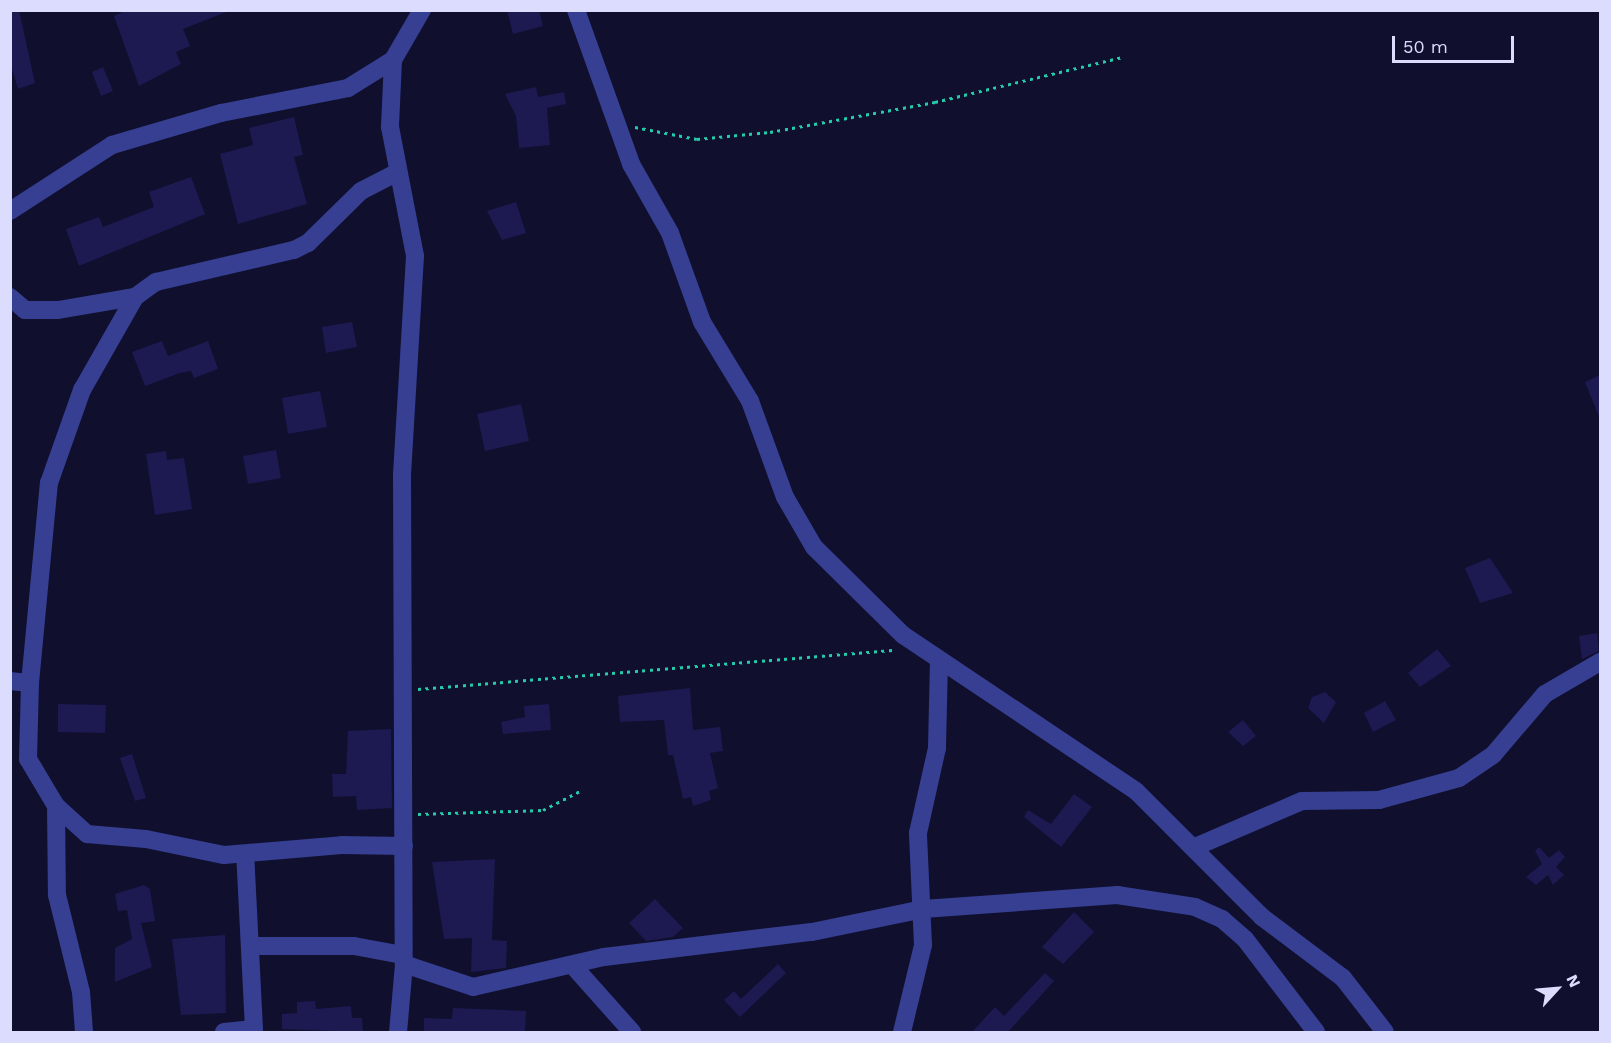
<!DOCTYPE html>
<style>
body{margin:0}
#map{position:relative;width:1611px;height:1043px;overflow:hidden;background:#100f2e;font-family:"Work Sans",sans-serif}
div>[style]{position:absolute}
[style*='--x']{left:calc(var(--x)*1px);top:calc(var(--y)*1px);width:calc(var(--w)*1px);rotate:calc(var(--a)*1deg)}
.building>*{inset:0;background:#1d1951}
.path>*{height:3px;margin-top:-1.5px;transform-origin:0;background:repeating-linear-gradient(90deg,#24caaa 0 3px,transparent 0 7.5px)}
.minor>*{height:18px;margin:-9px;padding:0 9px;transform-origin:9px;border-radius:9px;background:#363f91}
span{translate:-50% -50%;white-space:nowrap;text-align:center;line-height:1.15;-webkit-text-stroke:6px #100f2e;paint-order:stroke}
.frame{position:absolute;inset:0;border:12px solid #dcdcff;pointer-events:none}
.north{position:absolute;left:1527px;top:959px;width:60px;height:60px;-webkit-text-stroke:4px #100f2e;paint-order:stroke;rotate:64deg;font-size:16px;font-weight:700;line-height:24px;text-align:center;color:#dcdcff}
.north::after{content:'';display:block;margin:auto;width:21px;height:27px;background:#dcdcff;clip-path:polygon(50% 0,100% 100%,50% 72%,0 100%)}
.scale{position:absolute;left:1392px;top:36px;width:122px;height:27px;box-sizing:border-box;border:3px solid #dcdcff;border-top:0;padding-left:8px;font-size:18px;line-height:21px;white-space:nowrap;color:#dcdcff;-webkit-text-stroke:4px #100f2e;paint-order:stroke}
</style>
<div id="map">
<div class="building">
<div style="clip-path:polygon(10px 10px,19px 10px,35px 83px,18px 89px,10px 62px)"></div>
<div style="clip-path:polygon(127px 10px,228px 10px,229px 11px,183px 29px,190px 46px,176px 52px,181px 64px,139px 86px,114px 16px)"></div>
<div style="clip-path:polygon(507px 10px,539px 10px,543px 26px,513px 34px)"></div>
<div style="clip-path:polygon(103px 67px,113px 91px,101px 96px,92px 72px)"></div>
<div style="clip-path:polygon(536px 87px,538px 97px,564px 92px,566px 104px,547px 108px,550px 145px,519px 148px,516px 116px,505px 94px)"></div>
<div style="clip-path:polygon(294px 117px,303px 155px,294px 157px,307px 204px,238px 224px,220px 154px,253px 145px,249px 128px)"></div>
<div style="clip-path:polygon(191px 177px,205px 214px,79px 266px,66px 229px,99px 217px,103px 227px,154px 207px,149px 192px)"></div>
<div style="clip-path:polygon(516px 202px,526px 233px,502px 240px,487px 211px)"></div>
<div style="clip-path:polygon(352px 322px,357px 347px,326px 353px,322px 327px)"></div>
<div style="clip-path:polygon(162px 341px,168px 356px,208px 341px,218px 369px,194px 378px,191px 371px,180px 373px,145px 386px,132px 352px)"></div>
<div style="clip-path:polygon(1600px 375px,1600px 419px,1585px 382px)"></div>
<div style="clip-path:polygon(320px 391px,327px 427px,288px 434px,282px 398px)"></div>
<div style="clip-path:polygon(521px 404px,529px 441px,485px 451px,477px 414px)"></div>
<div style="clip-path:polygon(276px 450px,281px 478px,248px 484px,243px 456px)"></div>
<div style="clip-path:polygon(166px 451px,167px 460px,184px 458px,192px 509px,155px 515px,146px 454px)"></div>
<div style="clip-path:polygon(1490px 558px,1513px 593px,1480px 603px,1465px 568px)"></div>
<div style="clip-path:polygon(1597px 633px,1599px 651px,1582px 659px,1579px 636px)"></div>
<div style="clip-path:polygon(1437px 649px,1451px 666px,1420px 687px,1408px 673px)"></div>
<div style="clip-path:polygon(690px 688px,693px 730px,720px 727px,723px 751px,710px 753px,718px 788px,709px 791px,711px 800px,693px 806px,691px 797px,683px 799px,673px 755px,668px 755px,664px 720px,620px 722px,618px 696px)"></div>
<div style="clip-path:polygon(1325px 692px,1336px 702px,1324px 723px,1308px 708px,1312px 697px)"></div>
<div style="clip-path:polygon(1385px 701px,1396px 720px,1373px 732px,1364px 713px)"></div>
<div style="clip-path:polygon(58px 704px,106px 705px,105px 733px,58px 732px)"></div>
<div style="clip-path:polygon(549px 704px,551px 730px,503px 734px,501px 722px,525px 717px,524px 706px)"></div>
<div style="clip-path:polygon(1243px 720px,1256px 736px,1243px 746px,1228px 732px)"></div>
<div style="clip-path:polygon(391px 729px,392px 808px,357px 810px,356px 796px,333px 797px,332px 774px,346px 774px,348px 731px)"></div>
<div style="clip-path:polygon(132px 754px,146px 798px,135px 801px,120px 758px)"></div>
<div style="clip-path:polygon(1074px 794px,1092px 807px,1061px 847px,1024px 817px,1028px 810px,1051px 824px)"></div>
<div style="clip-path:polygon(1539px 847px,1549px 858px,1559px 850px,1565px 857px,1556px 867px,1564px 875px,1553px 885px,1548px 875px,1536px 885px,1526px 877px,1542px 864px,1535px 851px)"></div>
<div style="clip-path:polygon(495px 859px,492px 940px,507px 941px,506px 968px,471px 972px,472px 938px,444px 939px,432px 862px)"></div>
<div style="clip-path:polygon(144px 885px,150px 889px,155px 921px,141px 923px,152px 967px,115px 982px,115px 948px,132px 939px,127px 910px,118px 911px,115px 894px)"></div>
<div style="clip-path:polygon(655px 899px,683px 928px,673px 937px,646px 941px,629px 923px)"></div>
<div style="clip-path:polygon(1074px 912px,1094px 932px,1063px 964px,1042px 947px)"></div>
<div style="clip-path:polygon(225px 935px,226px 1013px,181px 1015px,172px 939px)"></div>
<div style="clip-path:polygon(778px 964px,786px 973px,740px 1017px,724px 1000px,734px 991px,741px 999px)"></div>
<div style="clip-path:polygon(1045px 973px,1054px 981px,1008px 1032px,972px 1032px,995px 1007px,1004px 1016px)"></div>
<div style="clip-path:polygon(315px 1001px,316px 1009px,351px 1006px,352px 1018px,362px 1018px,363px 1032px,282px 1029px,282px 1014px,297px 1013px,297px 1002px)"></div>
<div style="clip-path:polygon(453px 1008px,526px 1011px,525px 1032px,424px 1032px,424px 1018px,452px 1019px)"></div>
</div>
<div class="path">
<div style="--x:635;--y:127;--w:63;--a:11"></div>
<div style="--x:697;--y:139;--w:73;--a:-5.5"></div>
<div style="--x:770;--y:132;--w:168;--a:-10.3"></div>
<div style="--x:935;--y:102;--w:193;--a:-13.5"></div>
<div style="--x:418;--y:689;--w:479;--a:-4.7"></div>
<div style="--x:418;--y:814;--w:125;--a:-1.8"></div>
<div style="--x:543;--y:810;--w:42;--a:-27.2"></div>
</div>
<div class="minor">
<div style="--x:576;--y:10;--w:164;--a:70.3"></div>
<div style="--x:631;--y:164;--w:79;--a:60.5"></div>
<div style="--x:670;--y:233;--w:95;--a:70.2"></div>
<div style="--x:702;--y:322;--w:92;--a:58.7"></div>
<div style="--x:750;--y:401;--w:102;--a:70"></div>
<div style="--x:785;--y:497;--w:58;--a:59.9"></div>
<div style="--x:814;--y:547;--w:125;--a:44.7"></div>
<div style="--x:903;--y:635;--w:280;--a:33.8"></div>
<div style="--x:1136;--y:791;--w:178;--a:45"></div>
<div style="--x:1262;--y:917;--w:101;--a:37"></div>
<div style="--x:1343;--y:978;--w:68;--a:52.1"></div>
<div style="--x:393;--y:60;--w:67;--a:92.6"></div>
<div style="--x:390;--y:127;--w:131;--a:79"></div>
<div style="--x:415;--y:256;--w:219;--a:93.4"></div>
<div style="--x:402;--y:475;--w:489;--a:89.8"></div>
<div style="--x:404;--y:964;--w:68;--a:95"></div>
<div style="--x:10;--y:211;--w:121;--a:-32.9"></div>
<div style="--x:112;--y:145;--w:114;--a:-16.4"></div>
<div style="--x:221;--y:113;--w:129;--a:-11.1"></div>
<div style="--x:348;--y:88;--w:53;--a:-31.9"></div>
<div style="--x:393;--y:60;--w:58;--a:-59.9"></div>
<div style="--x:10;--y:297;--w:20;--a:41"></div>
<div style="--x:25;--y:310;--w:33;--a:0"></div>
<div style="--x:58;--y:310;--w:78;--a:-9.6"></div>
<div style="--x:10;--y:681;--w:20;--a:6"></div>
<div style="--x:30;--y:683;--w:201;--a:-84.6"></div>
<div style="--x:49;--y:483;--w:99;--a:-70.5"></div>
<div style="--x:82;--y:390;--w:107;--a:-60.3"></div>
<div style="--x:135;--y:297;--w:26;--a:-36"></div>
<div style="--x:156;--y:282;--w:142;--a:-13.1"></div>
<div style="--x:294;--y:250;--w:16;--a:-27"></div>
<div style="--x:308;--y:243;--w:74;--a:-44.5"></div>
<div style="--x:361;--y:191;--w:42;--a:-27.2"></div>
<div style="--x:30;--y:683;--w:76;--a:91.5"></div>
<div style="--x:28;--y:759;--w:55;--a:59.2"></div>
<div style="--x:56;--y:806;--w:42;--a:42.1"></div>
<div style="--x:87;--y:834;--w:59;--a:4.8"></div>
<div style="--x:146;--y:839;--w:80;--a:11.6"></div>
<div style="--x:224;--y:855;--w:118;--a:-4.8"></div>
<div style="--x:342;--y:845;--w:62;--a:0.9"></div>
<div style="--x:56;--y:806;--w:89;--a:89.4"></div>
<div style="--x:57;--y:895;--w:100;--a:76.1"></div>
<div style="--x:81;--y:992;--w:40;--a:85.7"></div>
<div style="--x:1195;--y:847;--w:116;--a:-23.3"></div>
<div style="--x:1302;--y:801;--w:77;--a:-0.7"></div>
<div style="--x:1379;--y:800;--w:83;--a:-15.4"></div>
<div style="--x:1459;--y:778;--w:41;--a:-34.1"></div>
<div style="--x:1493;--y:755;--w:80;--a:-49.6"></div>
<div style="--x:1545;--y:694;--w:64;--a:-30.2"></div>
<div style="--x:251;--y:946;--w:103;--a:0"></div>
<div style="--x:354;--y:946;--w:50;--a:10.4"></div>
<div style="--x:404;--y:964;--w:73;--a:18.4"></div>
<div style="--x:473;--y:987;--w:134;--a:-12.9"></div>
<div style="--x:604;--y:957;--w:209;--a:-6.9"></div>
<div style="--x:812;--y:932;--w:113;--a:-11.7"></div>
<div style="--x:923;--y:909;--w:195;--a:-4.1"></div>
<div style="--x:1117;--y:895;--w:79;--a:8.7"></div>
<div style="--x:1195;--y:907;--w:30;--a:24"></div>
<div style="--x:1222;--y:919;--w:30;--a:41"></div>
<div style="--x:1245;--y:939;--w:117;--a:52.6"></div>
<div style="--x:575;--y:968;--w:86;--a:48.3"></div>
<div style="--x:224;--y:1032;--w:30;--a:-6"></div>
<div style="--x:254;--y:1029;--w:175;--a:-92.9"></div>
<div style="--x:902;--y:1032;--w:89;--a:-76.4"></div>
<div style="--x:923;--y:945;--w:112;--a:-92.6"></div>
<div style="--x:918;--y:833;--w:87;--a:-77.4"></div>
<div style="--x:937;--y:748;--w:87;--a:-88.7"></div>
</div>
<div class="frame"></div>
<div class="north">N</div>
<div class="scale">50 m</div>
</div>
